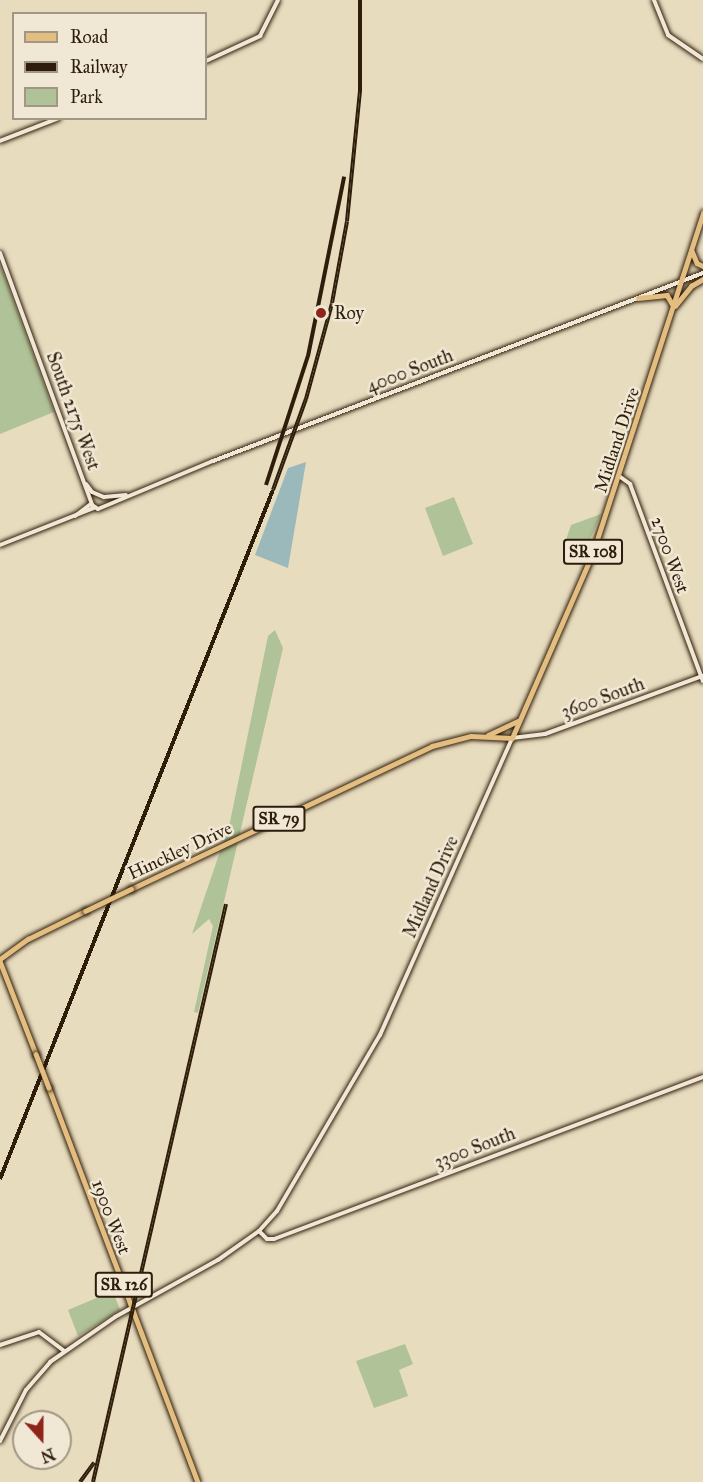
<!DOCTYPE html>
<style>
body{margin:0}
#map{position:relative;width:703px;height:1482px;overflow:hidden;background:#e8dcbf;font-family:"IM FELL Great Primer",serif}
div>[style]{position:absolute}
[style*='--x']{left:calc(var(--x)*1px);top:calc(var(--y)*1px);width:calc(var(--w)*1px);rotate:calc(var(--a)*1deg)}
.green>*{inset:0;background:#b0c297}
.water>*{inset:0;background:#9bb9bb}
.roads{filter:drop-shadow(0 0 2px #2e1d0a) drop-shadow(0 0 2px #2e1d0a)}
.secondary>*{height:4px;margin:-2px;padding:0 2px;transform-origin:2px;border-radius:2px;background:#f0e8d5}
.primary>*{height:4.5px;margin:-2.25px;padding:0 2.25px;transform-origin:2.25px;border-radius:2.25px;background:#e4be80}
.rail>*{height:4px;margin-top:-2px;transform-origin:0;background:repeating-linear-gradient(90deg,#f0e8d5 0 4.5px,#2e1d0a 0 9px);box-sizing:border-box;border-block:2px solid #2e1d0a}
.bridges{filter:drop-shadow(0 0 2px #2e1d0a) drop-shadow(0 0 2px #2e1d0a)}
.primary-bridge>*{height:4.5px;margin:-2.25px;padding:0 2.25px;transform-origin:2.25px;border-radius:2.25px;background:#e4be80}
.dots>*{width:16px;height:16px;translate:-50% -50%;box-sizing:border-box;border:3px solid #f0e8d5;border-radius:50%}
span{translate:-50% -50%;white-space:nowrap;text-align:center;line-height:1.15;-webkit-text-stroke:5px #f0e8d5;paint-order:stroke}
.shield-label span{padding:2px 4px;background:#f0e8d5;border:2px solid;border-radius:4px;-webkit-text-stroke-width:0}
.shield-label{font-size:16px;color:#2e1d0a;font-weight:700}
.poi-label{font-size:18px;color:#2e1d0a}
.left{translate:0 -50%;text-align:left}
.street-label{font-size:18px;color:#2e1d0a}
.legend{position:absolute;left:12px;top:12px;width:195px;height:108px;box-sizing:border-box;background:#f0e8d5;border:2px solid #a29784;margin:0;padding:8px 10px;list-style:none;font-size:18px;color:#2e1d0a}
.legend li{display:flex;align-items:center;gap:12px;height:30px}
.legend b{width:30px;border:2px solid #a29784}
.north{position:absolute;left:12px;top:1410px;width:60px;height:60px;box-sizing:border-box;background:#f0e8d5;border:2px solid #a29784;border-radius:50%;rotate:159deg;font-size:16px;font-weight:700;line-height:24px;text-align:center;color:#2e1d0a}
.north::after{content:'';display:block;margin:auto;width:21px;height:27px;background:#8f2418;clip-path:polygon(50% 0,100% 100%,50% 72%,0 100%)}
</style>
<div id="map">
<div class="green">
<div style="clip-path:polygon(0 265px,54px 412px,0 434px)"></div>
<div style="clip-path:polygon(454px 497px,473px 544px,443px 556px,425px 508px)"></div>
<div style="clip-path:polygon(601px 514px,586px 549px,565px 543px,571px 525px)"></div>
<div style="clip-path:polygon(275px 630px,283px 648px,198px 1013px,194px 1012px,213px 926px,209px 919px,192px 934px,230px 822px,268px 636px)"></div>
<div style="clip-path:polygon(113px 1291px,120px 1310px,78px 1336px,68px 1310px)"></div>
<div style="clip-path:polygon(405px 1344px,413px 1364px,399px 1370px,408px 1396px,374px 1408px,356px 1361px)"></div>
</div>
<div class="water">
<div style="clip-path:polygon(306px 462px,288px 568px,255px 555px,288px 468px)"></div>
</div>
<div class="roads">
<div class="secondary">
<div style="--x:654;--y:0;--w:38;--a:68"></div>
<div style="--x:668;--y:35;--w:42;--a:34.4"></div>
<div style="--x:206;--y:61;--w:60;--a:-24.8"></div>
<div style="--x:260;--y:36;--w:40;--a:-63.4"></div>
<div style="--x:0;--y:141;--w:63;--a:-21.3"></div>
<div style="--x:0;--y:253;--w:268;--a:69.9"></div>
<div style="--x:92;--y:505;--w:7;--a:34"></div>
<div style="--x:98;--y:509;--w:125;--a:-22.7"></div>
<div style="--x:213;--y:461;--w:525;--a:-20.99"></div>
<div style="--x:619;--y:476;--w:14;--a:36"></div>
<div style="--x:630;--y:484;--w:210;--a:69.7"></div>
<div style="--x:86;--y:484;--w:10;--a:53"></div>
<div style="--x:92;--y:492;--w:13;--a:23"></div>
<div style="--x:104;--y:497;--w:22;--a:-5"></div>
<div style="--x:75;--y:516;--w:20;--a:-37"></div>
<div style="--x:0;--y:545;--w:101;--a:-21.5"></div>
<div style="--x:259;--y:1231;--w:11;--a:45"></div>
<div style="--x:267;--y:1239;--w:7;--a:0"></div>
<div style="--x:274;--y:1239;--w:459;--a:-20.7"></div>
<div style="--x:0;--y:1345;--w:41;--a:-18.4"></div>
<div style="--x:39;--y:1332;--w:31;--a:37"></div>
<div style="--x:0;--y:1441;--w:57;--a:-63"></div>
<div style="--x:26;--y:1390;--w:37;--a:-49"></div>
<div style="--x:50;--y:1362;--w:79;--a:-34.7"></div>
<div style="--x:115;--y:1317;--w:118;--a:-29"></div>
<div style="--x:218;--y:1260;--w:50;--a:-35.3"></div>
<div style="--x:259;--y:1231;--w:27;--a:-48"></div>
<div style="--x:277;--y:1211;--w:204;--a:-59.7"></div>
<div style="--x:380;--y:1035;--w:325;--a:-66"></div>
<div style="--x:512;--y:738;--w:33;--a:-7"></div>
<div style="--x:545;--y:734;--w:168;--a:-20.2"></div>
</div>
<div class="primary">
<div style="--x:692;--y:251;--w:13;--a:67"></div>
<div style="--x:697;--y:263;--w:7;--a:27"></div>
<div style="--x:638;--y:298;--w:29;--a:-6"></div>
<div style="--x:667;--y:295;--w:12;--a:59"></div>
<div style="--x:675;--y:306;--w:26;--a:-51"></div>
<div style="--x:691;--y:286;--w:14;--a:-30"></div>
<div style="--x:488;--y:735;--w:33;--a:-25"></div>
<div style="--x:131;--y:889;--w:333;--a:-25.4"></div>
<div style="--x:432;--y:746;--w:40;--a:-14.4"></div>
<div style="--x:471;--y:736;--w:41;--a:2.8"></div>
<div style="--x:512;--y:738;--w:200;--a:-66.4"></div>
<div style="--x:592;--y:555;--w:360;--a:-72"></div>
<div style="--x:0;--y:959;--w:34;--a:-36"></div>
<div style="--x:28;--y:939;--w:64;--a:-26.2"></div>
<div style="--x:0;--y:961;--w:100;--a:68.8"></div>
<div style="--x:49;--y:1088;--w:421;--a:69.3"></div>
</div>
</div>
<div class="rail">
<div style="--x:266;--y:485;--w:136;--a:-72"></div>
<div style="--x:308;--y:356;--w:183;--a:-78.6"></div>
<div style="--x:0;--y:1179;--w:741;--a:-68.39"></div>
<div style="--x:273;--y:490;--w:97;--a:-70.1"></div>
<div style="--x:306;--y:399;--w:99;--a:-74.8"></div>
<div style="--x:332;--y:303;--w:83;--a:-79.6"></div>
<div style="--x:347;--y:221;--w:131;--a:-84.3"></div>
<div style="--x:360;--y:91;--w:91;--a:-90"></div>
<div style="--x:80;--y:1482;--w:24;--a:-54"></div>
<div style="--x:93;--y:1482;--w:593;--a:-77.04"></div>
</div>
<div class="bridges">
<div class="primary-bridge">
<div style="--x:85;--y:911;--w:51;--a:-25.6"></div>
<div style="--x:36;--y:1054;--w:36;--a:69"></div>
</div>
</div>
<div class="dots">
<div style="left:321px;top:313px;background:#8f2418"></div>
</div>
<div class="shield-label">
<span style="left:593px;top:552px">SR 108</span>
<span style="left:279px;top:819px">SR 79</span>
<span style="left:124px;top:1285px">SR 126</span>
</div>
<div class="poi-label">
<span class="left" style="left:334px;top:313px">Roy</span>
</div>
<div class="street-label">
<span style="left:410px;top:371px;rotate:-21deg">4000 South</span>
<span style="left:73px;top:411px;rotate:70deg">South 2175 West</span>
<span style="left:617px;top:440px;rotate:-72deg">Midland Drive</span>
<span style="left:670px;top:555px;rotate:70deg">2700 West</span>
<span style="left:603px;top:698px;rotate:-20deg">3600 South</span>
<span style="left:180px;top:851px;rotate:-25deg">Hinckley Drive</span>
<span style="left:431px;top:887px;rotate:-66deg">Midland Drive</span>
<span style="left:475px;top:1148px;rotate:-21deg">3300 South</span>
<span style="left:111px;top:1217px;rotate:69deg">1900 West</span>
</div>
<ul class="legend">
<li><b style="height:8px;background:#e4be80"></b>Road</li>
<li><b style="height:8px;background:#2e1d0a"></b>Railway</li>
<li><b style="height:16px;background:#b0c297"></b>Park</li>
</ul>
<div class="north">N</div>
</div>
